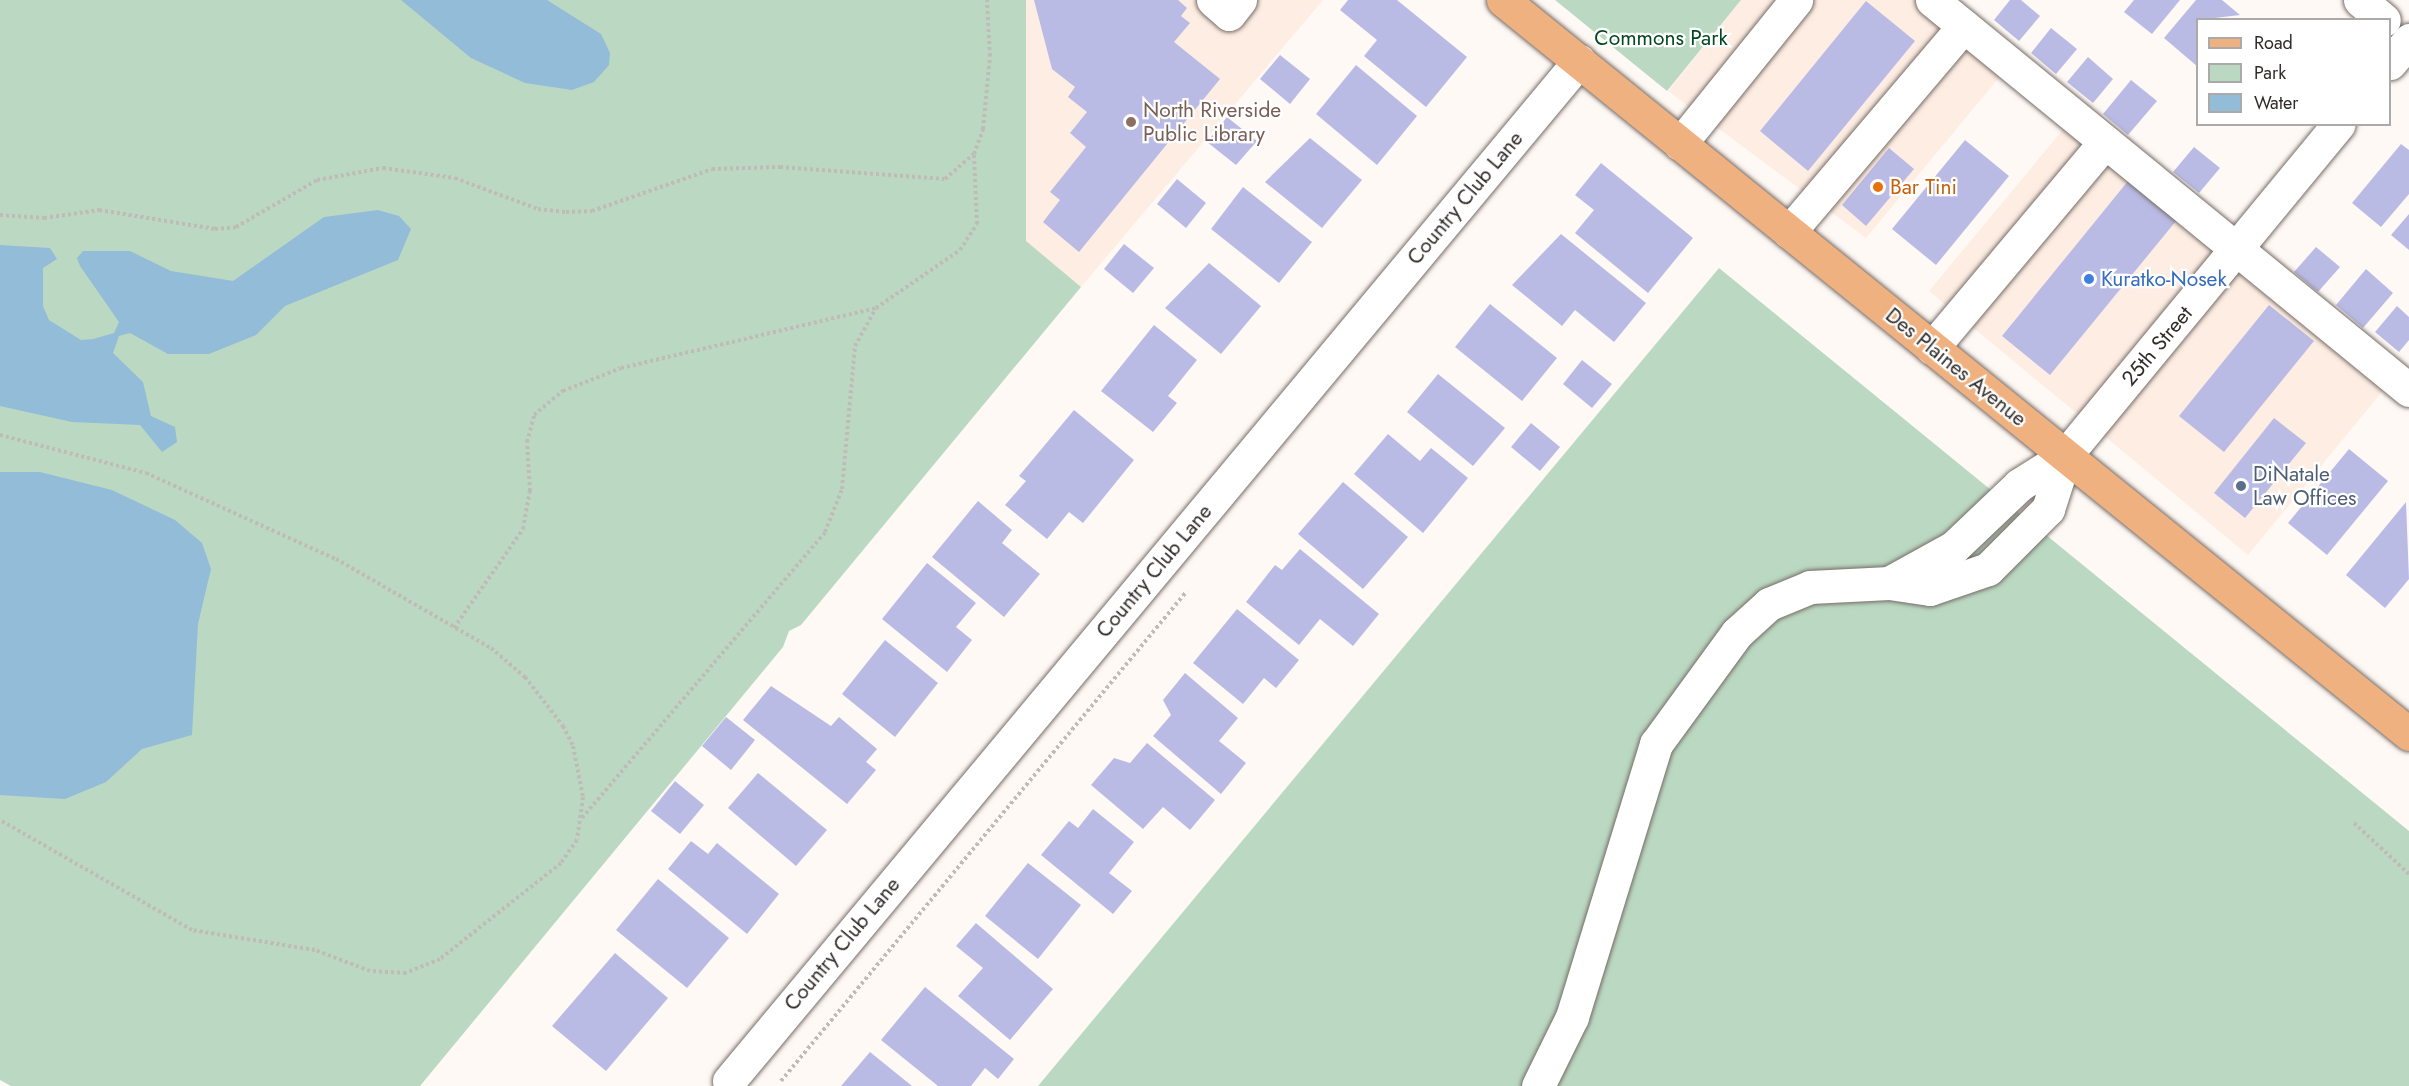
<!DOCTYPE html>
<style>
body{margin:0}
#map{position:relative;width:2409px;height:1086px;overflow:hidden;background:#fff9f5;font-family:Jost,sans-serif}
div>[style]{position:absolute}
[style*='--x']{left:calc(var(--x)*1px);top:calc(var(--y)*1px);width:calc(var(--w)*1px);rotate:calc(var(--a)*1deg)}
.built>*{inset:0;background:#feede2}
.green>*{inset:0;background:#bbd9c2}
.water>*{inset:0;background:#93bcd9}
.building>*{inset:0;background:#babbe5}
.path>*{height:4px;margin-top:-2px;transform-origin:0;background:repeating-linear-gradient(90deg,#c0bbb7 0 3px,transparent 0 6px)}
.roads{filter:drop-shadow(0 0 2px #766d68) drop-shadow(0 0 2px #766d68)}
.minor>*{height:33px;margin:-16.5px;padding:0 16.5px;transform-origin:16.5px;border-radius:16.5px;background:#fff}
.major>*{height:33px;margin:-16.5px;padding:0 16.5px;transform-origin:16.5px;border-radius:16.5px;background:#efb180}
.dots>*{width:16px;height:16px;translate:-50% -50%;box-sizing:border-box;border:3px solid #fff;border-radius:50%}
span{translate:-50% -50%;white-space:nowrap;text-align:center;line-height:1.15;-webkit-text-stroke:4.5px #fff;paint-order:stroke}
.park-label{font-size:21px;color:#034721}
.education-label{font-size:21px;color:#785e54}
.left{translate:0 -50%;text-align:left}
.food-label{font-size:21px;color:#c56008}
.street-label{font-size:21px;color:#2f2b29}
.shop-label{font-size:21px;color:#366cbe}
.service-label{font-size:21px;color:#4e5e75}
.legend{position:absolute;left:2196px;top:18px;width:195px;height:108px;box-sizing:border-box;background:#fff;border:2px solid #acaaa9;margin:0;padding:8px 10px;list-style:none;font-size:18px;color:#2f2b29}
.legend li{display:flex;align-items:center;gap:12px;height:30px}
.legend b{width:30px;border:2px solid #acaaa9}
</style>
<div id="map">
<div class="built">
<div style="clip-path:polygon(1026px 0,1323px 0,1081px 287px,1026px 242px)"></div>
<div style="clip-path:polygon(1741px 0,1936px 0,2012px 62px,1866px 238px,1668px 91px)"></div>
<div style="clip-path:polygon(2075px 115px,2394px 377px,2248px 555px,1929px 291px)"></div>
</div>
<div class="green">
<div style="clip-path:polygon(0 0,1026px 0,1026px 241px,1081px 287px,801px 625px,789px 631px,783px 647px,420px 1086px,11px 1086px,0 1080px)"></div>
<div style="clip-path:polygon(1555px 0,1741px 0,1667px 91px)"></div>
<div style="clip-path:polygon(1719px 268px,2409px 831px,2409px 1086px,1038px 1086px)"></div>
</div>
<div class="water">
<div style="clip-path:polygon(401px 0,547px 0,601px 34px,610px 53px,609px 65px,594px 82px,572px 90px,525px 83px,471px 58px)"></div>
<div style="clip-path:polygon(378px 210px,399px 216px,411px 229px,398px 260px,285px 306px,256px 335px,209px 354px,168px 354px,130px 333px,119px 336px,113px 353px,143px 382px,151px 416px,175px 427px,177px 442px,162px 452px,140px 425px,72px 422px,0 406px,0 245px,50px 248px,57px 259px,43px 268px,43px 306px,49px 320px,81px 340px,93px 339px,114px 333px,119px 322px,80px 266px,77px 258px,83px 251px,130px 251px,171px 271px,233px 281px,324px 217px)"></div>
<div style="clip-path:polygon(40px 472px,112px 490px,175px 520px,202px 543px,211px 569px,198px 624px,192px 735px,142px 749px,106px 782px,65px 799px,0 795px,0 472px)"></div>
</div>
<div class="building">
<div style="clip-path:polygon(1034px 0,1178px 0,1187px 8px,1181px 16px,1190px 23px,1174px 42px,1220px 79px,1079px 252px,1043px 222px,1060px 200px,1050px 192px,1086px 147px,1070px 133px,1087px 112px,1068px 97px,1075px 87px,1052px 69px)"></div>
<div style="clip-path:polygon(1348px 0,1397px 0,1467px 57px,1426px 107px,1364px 56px,1377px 40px,1340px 10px)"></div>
<div style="clip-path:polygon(2010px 0,2021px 0,2040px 16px,2019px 41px,1994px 20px)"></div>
<div style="clip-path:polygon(2134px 0,2180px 0,2152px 34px,2124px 12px)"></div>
<div style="clip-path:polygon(2196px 0,2222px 0,2240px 15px,2198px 20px,2198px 67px,2164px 38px)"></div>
<div style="clip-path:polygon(1866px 1px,1915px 41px,1808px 171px,1760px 131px)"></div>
<div style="clip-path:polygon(2051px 28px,2077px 49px,2056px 74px,2031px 53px)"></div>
<div style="clip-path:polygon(1280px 55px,1310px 79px,1290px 104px,1260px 79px)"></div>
<div style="clip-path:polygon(2088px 57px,2113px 79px,2093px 103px,2067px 82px)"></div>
<div style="clip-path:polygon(1356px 65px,1417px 116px,1377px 165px,1316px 114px)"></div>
<div style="clip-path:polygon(2131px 80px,2157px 101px,2128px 135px,2103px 114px)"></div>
<div style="clip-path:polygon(1227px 117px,1257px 141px,1236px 165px,1207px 142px)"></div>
<div style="clip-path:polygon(1310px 138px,1362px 180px,1322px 228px,1265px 182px)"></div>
<div style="clip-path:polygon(1965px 140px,2009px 176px,1936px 265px,1892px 229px)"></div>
<div style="clip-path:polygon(2401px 144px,2409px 150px,2409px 194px,2381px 227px,2352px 203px)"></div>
<div style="clip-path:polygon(2194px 147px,2220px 168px,2199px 193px,2173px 172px)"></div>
<div style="clip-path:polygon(1889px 148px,1914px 169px,1866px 226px,1842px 205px)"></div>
<div style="clip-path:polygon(1601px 163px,1693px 238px,1648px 293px,1575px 233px,1594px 210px,1575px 195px)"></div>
<div style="clip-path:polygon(1177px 179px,1206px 203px,1186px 228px,1157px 204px)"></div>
<div style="clip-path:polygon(2128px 181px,2176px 221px,2050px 375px,2002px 336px)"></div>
<div style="clip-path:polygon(1243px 187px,1312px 242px,1279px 283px,1211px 229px)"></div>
<div style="clip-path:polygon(2409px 214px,2409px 250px,2391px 235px)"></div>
<div style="clip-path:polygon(1561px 234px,1646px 303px,1614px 342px,1575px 310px,1562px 326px,1512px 285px)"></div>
<div style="clip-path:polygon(1124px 244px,1154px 268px,1133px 293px,1104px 269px)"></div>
<div style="clip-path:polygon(2316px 247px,2340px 267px,2318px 292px,2294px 272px)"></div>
<div style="clip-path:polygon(1209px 263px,1261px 306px,1221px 354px,1165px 308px)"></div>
<div style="clip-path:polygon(2366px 269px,2393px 293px,2363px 328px,2336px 305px)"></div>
<div style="clip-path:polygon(1490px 304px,1557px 358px,1522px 401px,1455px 347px)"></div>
<div style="clip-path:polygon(2269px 305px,2314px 341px,2224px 452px,2179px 416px)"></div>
<div style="clip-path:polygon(2397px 306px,2409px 317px,2409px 340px,2399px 352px,2375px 332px)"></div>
<div style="clip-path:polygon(1154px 325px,1197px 360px,1168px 396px,1177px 403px,1153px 432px,1101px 391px)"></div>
<div style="clip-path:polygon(1582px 360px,1612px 384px,1592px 408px,1563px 384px)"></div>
<div style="clip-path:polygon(1438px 374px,1505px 428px,1473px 466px,1407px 412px)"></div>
<div style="clip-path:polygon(1074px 410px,1134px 460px,1083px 523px,1069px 512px,1047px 539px,1005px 505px,1026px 481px,1019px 476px)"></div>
<div style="clip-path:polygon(2274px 418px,2306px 443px,2245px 518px,2214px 493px)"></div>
<div style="clip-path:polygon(1531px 423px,1560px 447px,1540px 471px,1511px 447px)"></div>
<div style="clip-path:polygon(1388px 434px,1420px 461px,1431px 448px,1468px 478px,1423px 533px,1354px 474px)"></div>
<div style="clip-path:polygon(2349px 449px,2388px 481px,2327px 555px,2288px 523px)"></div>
<div style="clip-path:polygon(1343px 482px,1408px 537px,1363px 589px,1298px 534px)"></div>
<div style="clip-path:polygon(978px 501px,1012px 530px,1002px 543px,1040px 574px,1004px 617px,932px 557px)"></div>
<div style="clip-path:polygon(2406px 502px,2409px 579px,2385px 608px,2346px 575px)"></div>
<div style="clip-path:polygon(1300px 549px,1379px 614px,1353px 646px,1320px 619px,1299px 645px,1246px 602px,1275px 565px,1282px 570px)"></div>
<div style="clip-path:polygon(927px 563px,976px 603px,956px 627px,972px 640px,947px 672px,882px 619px)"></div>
<div style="clip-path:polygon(1237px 609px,1299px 660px,1276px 688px,1264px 678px,1243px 704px,1193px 663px)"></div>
<div style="clip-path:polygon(885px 640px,938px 683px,895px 737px,842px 694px)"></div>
<div style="clip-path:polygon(1185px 673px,1238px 718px,1219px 741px,1246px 763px,1221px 794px,1153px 736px,1171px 715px,1163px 700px)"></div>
<div style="clip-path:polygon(771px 686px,831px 726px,839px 717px,877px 749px,866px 762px,876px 770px,847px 804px,743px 720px)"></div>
<div style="clip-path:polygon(726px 717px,755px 740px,731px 770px,702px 746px)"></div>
<div style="clip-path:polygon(1147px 743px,1215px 800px,1190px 830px,1163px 807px,1143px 829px,1091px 785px,1114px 758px,1130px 763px)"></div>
<div style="clip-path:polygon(758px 773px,827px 830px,796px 866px,728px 808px)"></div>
<div style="clip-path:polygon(675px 781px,704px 805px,680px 834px,651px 811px)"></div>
<div style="clip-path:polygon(1093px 809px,1134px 842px,1109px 873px,1132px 891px,1113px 914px,1041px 855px,1069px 821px,1078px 828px)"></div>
<div style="clip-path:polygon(691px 841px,708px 854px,717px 843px,779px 894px,747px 934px,668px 869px)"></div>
<div style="clip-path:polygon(1028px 863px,1081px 905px,1038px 959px,985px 916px)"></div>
<div style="clip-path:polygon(658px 879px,729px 938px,687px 988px,616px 930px)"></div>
<div style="clip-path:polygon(976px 923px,1053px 989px,1010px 1040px,958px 996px,983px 968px,956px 946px)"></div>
<div style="clip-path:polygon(615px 953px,668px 998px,606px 1071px,552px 1026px)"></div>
<div style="clip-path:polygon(925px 987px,1014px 1059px,998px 1079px,985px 1068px,971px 1086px,938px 1086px,881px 1040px)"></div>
<div style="clip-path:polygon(870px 1052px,912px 1086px,841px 1086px)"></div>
</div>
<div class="path">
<div style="--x:0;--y:215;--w:44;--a:3.9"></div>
<div style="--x:44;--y:218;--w:56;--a:-8.3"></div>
<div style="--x:99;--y:210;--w:118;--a:9.3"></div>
<div style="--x:215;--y:229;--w:21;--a:-5"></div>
<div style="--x:236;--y:227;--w:94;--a:-30.1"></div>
<div style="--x:317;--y:180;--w:67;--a:-10.3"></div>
<div style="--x:383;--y:168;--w:73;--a:7.9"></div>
<div style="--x:455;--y:178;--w:89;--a:20.5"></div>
<div style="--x:538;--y:209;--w:28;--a:6"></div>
<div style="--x:566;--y:212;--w:26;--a:-2"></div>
<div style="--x:592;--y:211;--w:127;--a:-19.3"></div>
<div style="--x:712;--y:169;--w:68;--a:-1.7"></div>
<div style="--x:780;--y:167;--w:165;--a:4.2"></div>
<div style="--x:945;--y:179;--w:38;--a:-41"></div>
<div style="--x:974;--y:154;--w:27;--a:-70"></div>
<div style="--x:983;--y:129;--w:73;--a:-84.5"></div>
<div style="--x:990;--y:56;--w:56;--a:-93.1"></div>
<div style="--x:0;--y:435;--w:151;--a:14.6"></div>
<div style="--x:146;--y:473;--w:209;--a:24.4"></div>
<div style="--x:336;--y:559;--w:179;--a:29.9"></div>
<div style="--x:491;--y:648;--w:45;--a:40.5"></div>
<div style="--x:525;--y:677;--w:62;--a:52.2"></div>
<div style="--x:563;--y:726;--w:22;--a:63"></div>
<div style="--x:573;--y:746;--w:52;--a:78.9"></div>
<div style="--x:583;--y:797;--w:43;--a:97.9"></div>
<div style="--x:577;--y:840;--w:28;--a:125"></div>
<div style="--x:561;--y:863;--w:154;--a:141.6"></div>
<div style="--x:440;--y:959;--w:37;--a:158"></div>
<div style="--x:406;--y:973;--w:36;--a:-177"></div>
<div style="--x:370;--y:971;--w:59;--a:-159.1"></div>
<div style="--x:315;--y:950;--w:125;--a:-170.8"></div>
<div style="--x:192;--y:930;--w:221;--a:-150.2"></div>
<div style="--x:454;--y:628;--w:121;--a:-55.1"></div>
<div style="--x:523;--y:529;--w:39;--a:-80"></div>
<div style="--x:530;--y:491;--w:49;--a:-93.5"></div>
<div style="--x:527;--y:442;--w:28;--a:-75"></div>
<div style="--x:534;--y:415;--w:38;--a:-40"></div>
<div style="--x:563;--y:391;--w:62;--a:-21.6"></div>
<div style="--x:621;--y:368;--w:262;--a:-13.2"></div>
<div style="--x:582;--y:818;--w:375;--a:-49.6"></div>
<div style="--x:825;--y:532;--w:46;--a:-68.4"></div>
<div style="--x:842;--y:489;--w:144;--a:-84.8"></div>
<div style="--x:855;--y:346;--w:43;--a:-61.1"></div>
<div style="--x:876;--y:308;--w:102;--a:-34.6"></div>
<div style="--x:960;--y:250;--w:31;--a:-57"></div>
<div style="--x:977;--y:224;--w:69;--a:-92.5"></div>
<div style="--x:2354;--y:823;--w:75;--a:42.8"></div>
<div style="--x:781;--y:1081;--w:636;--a:-50.36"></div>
</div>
<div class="roads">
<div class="minor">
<div style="--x:1213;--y:0;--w:21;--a:41"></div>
<div style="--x:1229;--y:14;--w:18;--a:-52"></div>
<div style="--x:1932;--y:0;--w:616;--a:39.27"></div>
<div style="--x:2360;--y:0;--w:31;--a:40"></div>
<div style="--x:2390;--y:63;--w:30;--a:-50"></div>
<div style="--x:1680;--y:144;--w:185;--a:-51.1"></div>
<div style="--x:1789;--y:232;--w:270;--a:-49.7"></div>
<div style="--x:1932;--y:348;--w:269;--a:-50"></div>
<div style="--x:1889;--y:583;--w:74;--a:-29"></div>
<div style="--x:1954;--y:547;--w:90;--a:-43.6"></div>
<div style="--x:2019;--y:485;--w:54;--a:-32.2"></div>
<div style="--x:2065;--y:456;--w:430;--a:-50.5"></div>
<div style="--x:729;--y:1081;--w:1328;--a:-50.19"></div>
<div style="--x:1538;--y:1086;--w:77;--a:-63.8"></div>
<div style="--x:1572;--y:1017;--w:286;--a:-72.9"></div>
<div style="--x:1656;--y:744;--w:137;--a:-53.9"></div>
<div style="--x:1737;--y:633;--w:43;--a:-42.2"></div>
<div style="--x:1769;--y:604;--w:44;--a:-22.5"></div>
<div style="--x:1810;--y:587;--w:79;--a:-2.9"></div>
<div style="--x:1889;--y:583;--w:41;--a:8.3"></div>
<div style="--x:1930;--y:589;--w:61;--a:-19"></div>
<div style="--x:1988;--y:569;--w:85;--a:-45"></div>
<div style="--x:2048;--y:509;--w:56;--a:-72.2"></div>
</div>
<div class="major">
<div style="--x:1503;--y:0;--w:1166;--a:39.01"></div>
</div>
</div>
<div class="dots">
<div style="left:1131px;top:122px;background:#8d6e63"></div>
<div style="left:1878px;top:187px;background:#e8710a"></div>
<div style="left:2089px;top:279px;background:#3f7fe0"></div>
<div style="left:2241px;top:486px;background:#5c6f8a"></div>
</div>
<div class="park-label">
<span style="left:1661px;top:38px">Commons Park</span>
</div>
<div class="education-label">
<span class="left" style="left:1143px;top:122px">North Riverside<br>Public Library</span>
</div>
<div class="food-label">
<span class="left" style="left:1890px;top:187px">Bar Tini</span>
</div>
<div class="street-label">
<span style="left:1465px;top:198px;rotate:-50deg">Country Club Lane</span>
<span style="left:2157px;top:346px;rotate:-50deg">25th Street</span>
<span style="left:1956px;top:367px;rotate:39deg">Des Plaines Avenue</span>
<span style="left:1154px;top:571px;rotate:-50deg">Country Club Lane</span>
<span style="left:842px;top:944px;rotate:-50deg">Country Club Lane</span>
</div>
<div class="shop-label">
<span class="left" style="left:2101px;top:279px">Kuratko-Nosek</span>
</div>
<div class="service-label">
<span class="left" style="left:2253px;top:486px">DiNatale<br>Law Offices</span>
</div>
<ul class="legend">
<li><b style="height:8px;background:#efb180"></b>Road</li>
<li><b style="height:16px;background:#bbd9c2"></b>Park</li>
<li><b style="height:16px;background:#93bcd9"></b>Water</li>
</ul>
</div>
